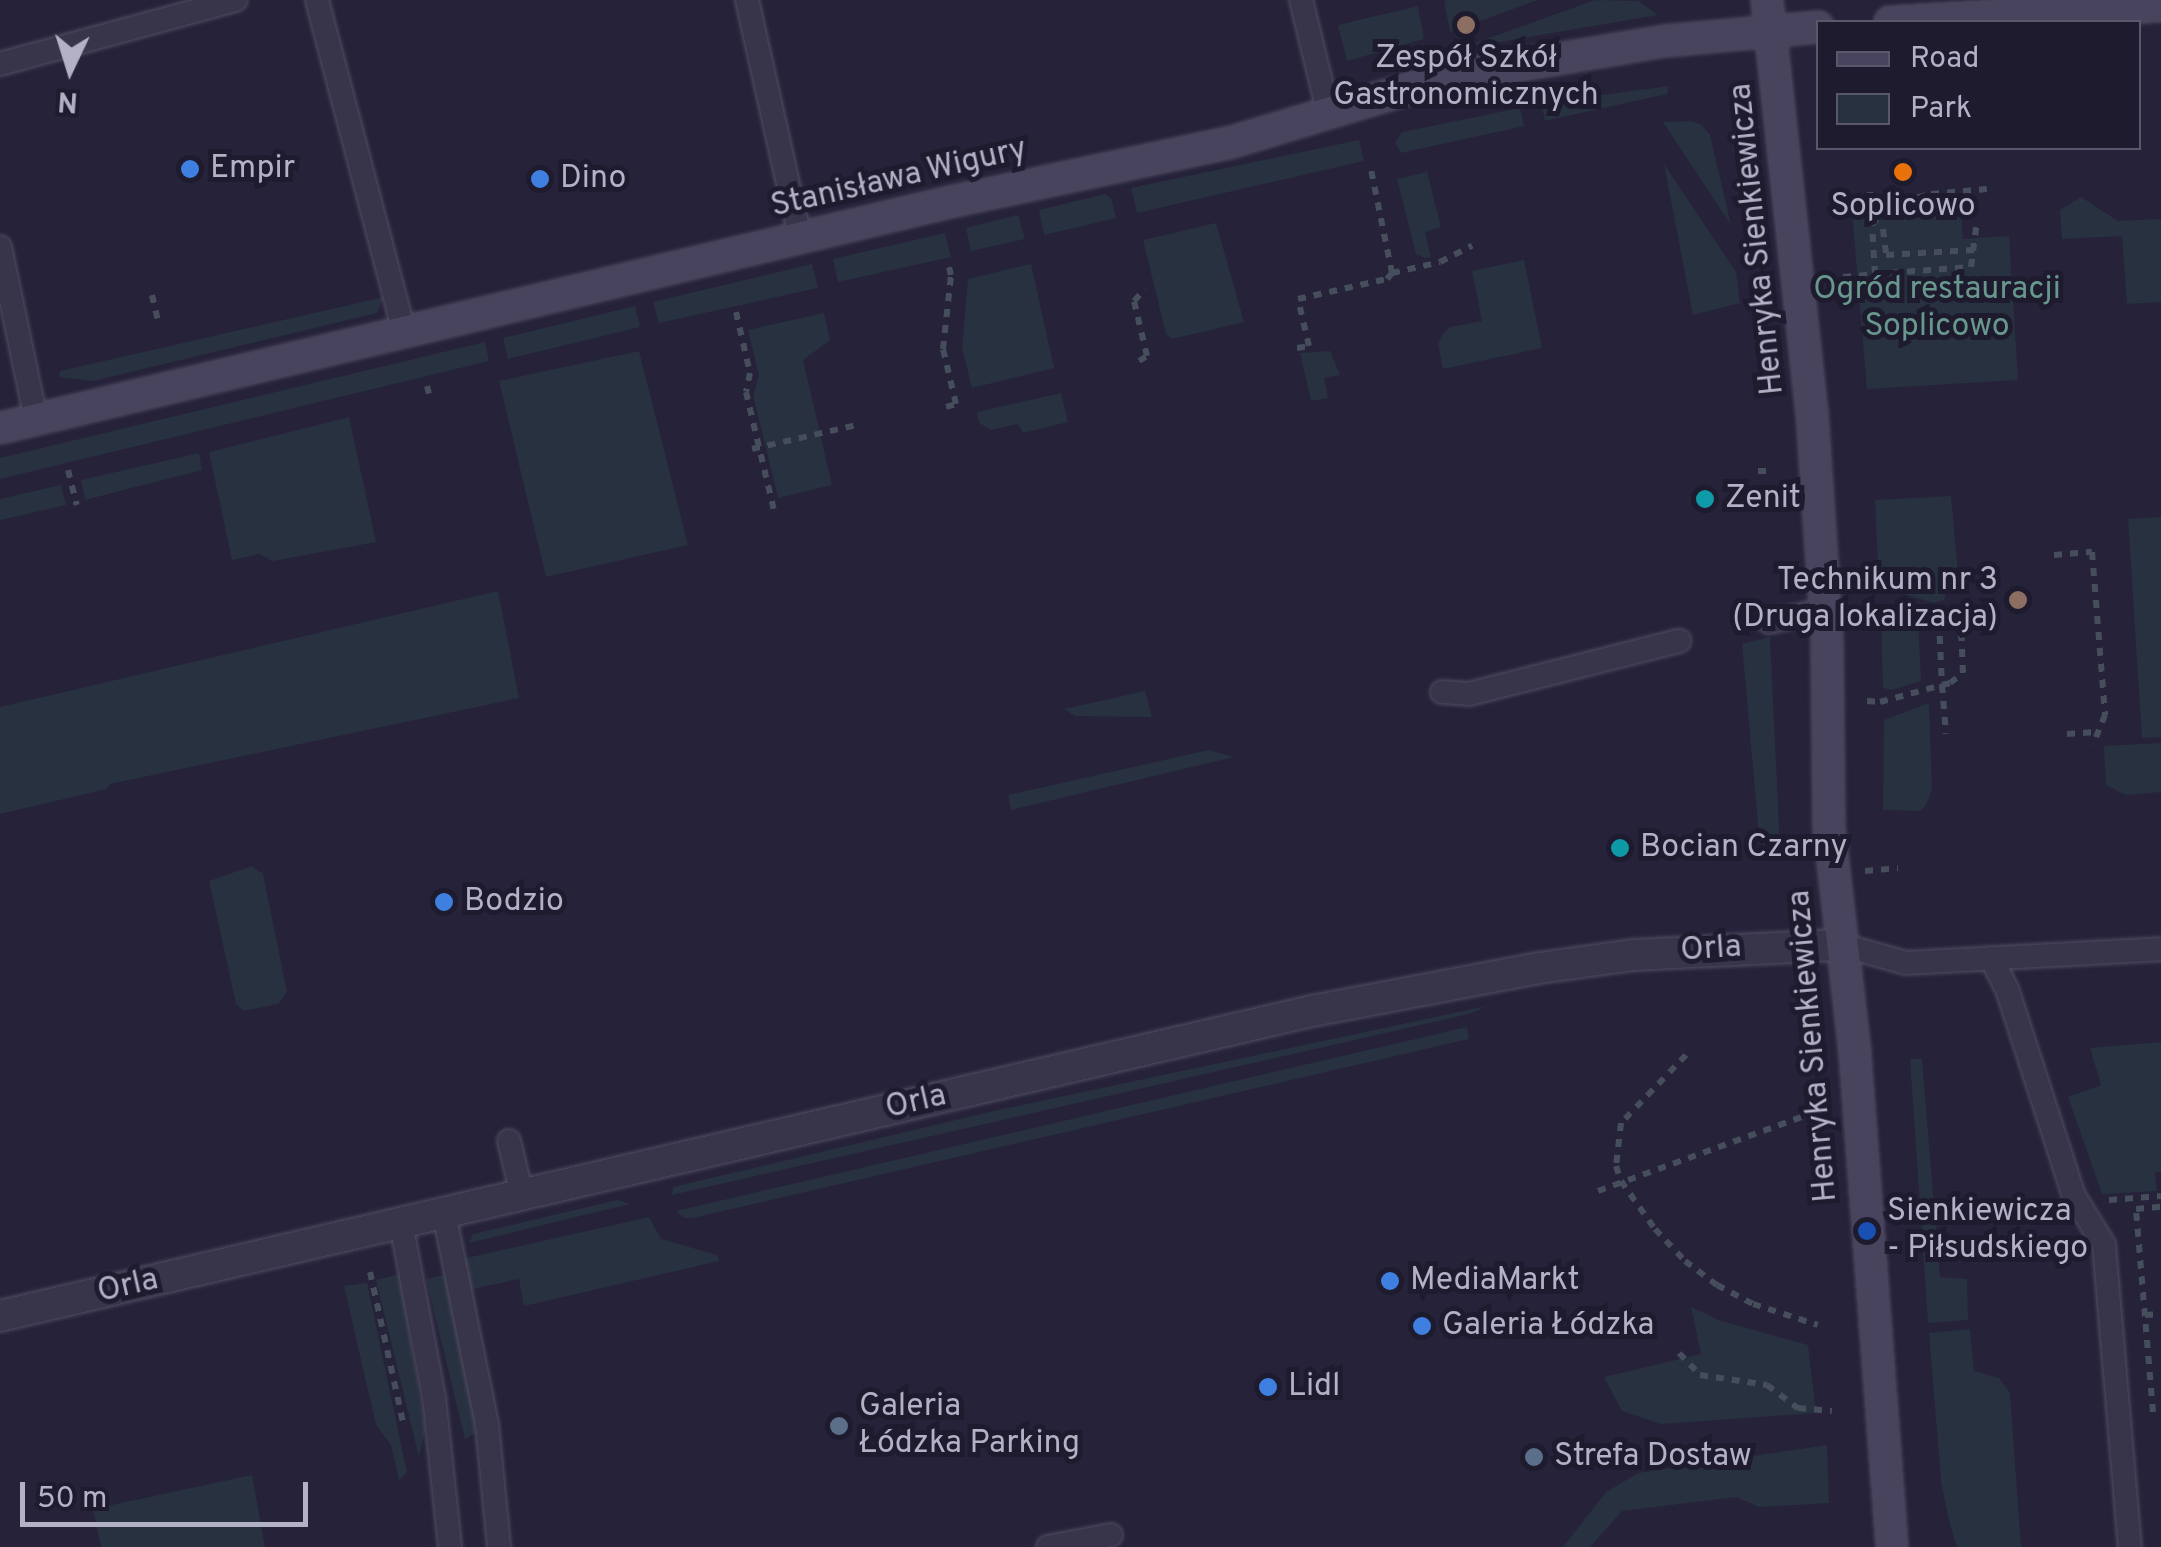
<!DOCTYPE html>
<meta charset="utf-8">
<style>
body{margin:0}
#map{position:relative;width:2161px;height:1547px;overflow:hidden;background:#25223a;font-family:Overpass,sans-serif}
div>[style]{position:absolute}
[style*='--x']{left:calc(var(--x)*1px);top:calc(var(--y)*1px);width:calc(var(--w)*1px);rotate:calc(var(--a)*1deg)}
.green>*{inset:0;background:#283140}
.path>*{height:6px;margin-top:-3px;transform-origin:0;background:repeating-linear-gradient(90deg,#464e5c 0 8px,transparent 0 16px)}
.roads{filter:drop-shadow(0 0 2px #514d62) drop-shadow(0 0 2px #514d62)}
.lane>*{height:22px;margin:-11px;padding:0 11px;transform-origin:11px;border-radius:11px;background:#38354a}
.street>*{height:30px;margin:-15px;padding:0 15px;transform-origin:15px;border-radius:15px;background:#38354a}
.secondary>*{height:30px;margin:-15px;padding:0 15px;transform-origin:15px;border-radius:15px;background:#48445d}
.dots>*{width:28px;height:28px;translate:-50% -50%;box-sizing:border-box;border:5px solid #1e1b2f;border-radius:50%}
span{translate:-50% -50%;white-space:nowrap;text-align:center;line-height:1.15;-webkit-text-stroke:10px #1e1b2f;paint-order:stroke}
.poi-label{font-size:32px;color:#b4b0c6}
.left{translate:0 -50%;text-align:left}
.right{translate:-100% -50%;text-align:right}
.street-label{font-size:32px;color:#b4b0c6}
.park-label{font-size:32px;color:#68978d}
.legend{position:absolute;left:1816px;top:20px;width:325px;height:130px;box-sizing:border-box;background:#1e1b2f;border:2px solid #5a576b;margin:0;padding:12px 18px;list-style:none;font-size:30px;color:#b4b0c6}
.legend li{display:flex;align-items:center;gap:20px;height:50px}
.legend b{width:50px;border:2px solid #5a576b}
.north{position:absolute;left:20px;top:20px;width:100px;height:100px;-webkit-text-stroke:8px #1e1b2f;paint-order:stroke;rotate:184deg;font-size:28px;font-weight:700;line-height:40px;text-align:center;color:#b4b0c6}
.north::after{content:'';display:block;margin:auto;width:35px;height:45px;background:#b4b0c6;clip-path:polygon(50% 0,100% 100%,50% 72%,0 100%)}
.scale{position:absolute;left:20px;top:1482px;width:288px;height:45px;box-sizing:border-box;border:5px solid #b4b0c6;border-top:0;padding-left:12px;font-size:30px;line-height:35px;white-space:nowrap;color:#b4b0c6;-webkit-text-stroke:8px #1e1b2f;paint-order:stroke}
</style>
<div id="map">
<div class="green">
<div style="clip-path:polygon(1538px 0,1450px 32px,1444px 1px,1447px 0)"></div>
<div style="clip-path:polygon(1595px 0,1638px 1px,1658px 15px,1458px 49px)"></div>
<div style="clip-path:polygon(1418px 6px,1424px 39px,1347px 61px,1338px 25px)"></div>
<div style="clip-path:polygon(1669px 86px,1667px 94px,1545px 121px,1541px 103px)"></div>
<div style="clip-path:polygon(1520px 108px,1524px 126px,1401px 153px,1395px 143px,1402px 132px)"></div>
<div style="clip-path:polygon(1691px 121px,1702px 125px,1710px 135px,1731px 225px,1663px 122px)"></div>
<div style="clip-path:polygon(1742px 133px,1755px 242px,1733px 149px,1734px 139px)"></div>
<div style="clip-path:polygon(1359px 140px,1364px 161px,1137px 213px,1131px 188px)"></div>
<div style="clip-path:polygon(1664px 164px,1736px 272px,1740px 303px,1693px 315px)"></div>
<div style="clip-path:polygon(1427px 172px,1441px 227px,1425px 232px,1431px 257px,1426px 258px,1416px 254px,1397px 179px)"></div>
<div style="clip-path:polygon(1105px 194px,1111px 198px,1116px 218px,1044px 235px,1039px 210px)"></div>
<div style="clip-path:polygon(2081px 197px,2118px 221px,2161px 219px,2161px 302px,2127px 304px,2122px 236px,2062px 239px,2060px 210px)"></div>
<div style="clip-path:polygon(1960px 207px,1963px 239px,2009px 236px,2018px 380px,1867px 389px,1852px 213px)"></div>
<div style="clip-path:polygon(1018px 215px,1025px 239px,971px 251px,966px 228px)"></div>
<div style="clip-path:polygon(1216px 223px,1244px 322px,1172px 339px,1166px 334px,1143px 240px)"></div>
<div style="clip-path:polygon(945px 233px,951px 257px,838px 282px,833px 259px)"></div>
<div style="clip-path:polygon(1524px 260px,1542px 348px,1443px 369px,1438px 344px,1442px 335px,1450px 327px,1482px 321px,1472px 271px)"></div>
<div style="clip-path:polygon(812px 264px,818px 288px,659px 323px,653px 302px)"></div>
<div style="clip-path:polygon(1031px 264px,1054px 368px,972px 388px,962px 348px,968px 279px)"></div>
<div style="clip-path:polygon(384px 297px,377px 313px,93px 381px,59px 377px,60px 371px)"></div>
<div style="clip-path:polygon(635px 306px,640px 327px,508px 359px,503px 338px)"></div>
<div style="clip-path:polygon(824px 313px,830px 340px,803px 360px,832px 485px,778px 498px,753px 395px,759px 376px,748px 330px)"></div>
<div style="clip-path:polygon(485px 342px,489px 361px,0 479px,0 458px)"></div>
<div style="clip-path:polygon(639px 351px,688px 545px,546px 577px,499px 381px)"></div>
<div style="clip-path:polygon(1330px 351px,1340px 375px,1324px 378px,1328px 398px,1311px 401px,1300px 353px)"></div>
<div style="clip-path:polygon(1061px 393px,1068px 422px,1023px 433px,1018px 424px,991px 430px,979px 423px,977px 412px)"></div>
<div style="clip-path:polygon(349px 417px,376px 542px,273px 561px,259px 554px,232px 560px,209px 452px)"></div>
<div style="clip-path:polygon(199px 453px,202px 470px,85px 500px,81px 480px)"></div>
<div style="clip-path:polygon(61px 485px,66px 505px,0 520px,0 499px)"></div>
<div style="clip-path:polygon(1951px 496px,1959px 583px,1949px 584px,1944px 600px,1934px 603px,1879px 587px,1875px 500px)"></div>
<div style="clip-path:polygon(2161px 517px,2161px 737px,2142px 738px,2128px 519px)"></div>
<div style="clip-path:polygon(498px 591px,519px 698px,110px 784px,107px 789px,0 814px,0 707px)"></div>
<div style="clip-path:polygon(1881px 613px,1918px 621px,1921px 681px,1892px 690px,1883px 688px)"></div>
<div style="clip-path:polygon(1770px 637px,1780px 848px,1766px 861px,1761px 858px,1742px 644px)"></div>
<div style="clip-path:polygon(1145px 691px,1152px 717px,1075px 716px,1064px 709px)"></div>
<div style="clip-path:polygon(1929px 703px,1932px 790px,1926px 805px,1920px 811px,1883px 810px,1884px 720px)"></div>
<div style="clip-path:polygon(2161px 743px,2161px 792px,2126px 795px,2106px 785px,2104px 746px)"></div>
<div style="clip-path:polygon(1209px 750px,1234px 757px,1011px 810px,1008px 795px)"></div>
<div style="clip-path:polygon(252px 866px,263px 874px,287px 992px,278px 1004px,244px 1011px,236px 1004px,209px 881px)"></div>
<div style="clip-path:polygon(1487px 1006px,1469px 1014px,672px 1195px,673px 1187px,998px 1110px)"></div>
<div style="clip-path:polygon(1467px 1027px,1469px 1039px,693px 1218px,684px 1218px,676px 1211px)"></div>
<div style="clip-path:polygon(2161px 1042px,2161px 1172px,2155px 1172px,2157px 1191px,2102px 1194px,2068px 1097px,2101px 1085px,2090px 1048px)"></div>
<div style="clip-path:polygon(1910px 1059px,1922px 1059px,1940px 1277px,1967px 1279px,1968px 1320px,1928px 1323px)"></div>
<div style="clip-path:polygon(617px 1200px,630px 1204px,469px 1243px,473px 1234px)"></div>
<div style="clip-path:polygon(649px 1217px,661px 1239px,717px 1255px,719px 1261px,524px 1306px,519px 1279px,468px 1290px,462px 1259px)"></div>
<div style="clip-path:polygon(400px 1274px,425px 1430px,419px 1457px,376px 1280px)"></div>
<div style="clip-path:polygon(445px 1275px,477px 1408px,475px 1433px,465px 1439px,426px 1279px)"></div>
<div style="clip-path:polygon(367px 1283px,407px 1473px,399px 1480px,391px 1445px,376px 1425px,344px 1286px)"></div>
<div style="clip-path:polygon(1691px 1307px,1721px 1321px,1808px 1345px,1816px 1413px,1661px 1424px,1622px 1411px,1604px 1377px,1701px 1354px)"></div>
<div style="clip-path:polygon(1970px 1329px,1974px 1371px,1999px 1378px,2010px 1393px,2021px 1547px,1957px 1547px,1949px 1521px,1941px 1481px,1929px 1333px)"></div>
<div style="clip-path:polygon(1827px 1445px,1829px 1503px,1759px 1507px,1736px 1497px,1622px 1511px,1590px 1547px,1563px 1547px,1606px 1492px,1638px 1473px)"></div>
<div style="clip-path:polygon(252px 1475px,265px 1547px,101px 1547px,93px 1509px)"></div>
</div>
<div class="path">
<div style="--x:1871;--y:209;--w:62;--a:-14"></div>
<div style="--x:1931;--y:194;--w:56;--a:-5.1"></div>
<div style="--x:1871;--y:218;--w:16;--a:43"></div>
<div style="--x:1883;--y:229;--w:26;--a:83"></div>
<div style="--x:1886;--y:255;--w:88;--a:-3.3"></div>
<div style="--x:1392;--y:273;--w:49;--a:-12.9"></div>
<div style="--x:1440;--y:262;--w:36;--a:-27"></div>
<div style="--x:1875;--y:274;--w:96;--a:-4.2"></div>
<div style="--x:1971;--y:267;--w:46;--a:-82.6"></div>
<div style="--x:1843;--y:277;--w:32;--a:-5"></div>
<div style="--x:1875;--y:274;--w:82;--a:-93.5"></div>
<div style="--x:152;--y:295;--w:31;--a:77"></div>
<div style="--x:736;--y:312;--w:63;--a:77.1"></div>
<div style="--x:750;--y:373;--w:19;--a:102"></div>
<div style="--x:746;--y:392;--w:121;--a:76.7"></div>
<div style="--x:1297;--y:348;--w:12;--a:-9"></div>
<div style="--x:1309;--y:346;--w:48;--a:-103.2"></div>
<div style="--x:1298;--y:299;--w:91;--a:-12.7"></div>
<div style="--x:1387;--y:279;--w:8;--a:-50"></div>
<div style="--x:1392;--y:273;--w:110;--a:-101.5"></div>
<div style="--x:1139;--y:361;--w:9;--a:-32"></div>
<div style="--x:1147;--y:356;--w:57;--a:-103.3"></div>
<div style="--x:1134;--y:301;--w:16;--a:-47"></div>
<div style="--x:427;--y:386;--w:8;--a:76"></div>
<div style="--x:946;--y:407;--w:10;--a:-17"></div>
<div style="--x:956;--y:404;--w:57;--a:-103.3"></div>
<div style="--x:943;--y:349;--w:74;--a:-83.8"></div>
<div style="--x:951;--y:275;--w:12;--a:-104"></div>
<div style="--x:752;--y:449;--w:108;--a:-12.9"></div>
<div style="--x:68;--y:470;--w:36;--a:76"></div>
<div style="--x:1758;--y:471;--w:9;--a:0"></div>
<div style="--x:2054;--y:555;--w:38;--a:-5"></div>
<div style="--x:2092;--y:552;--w:164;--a:85.4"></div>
<div style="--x:2105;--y:715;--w:32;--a:112"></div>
<div style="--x:1867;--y:701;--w:13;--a:4"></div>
<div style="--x:1880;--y:702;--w:64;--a:-15.3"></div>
<div style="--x:1942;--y:685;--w:8;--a:-14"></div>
<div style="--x:1950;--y:683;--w:16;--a:-38"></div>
<div style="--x:1963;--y:673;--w:45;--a:-92.5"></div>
<div style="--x:1961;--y:628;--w:13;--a:-141"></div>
<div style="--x:1951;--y:620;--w:12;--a:180"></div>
<div style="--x:1939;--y:620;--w:65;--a:87.4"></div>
<div style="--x:1942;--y:685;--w:49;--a:85.3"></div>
<div style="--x:2067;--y:734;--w:32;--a:-4"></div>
<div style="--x:1865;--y:871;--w:33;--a:-5"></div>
<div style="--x:1686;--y:1055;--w:94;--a:133.7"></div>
<div style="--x:1621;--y:1123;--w:43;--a:96.6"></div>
<div style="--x:1616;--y:1166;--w:16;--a:72"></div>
<div style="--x:1621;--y:1181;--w:59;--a:54.7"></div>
<div style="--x:1655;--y:1229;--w:44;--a:46.8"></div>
<div style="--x:1685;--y:1261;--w:40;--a:37"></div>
<div style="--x:1717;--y:1285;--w:41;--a:27.8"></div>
<div style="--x:1753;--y:1304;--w:68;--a:17.9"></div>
<div style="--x:1598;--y:1191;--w:222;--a:-20"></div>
<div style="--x:2109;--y:1200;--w:52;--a:-4.4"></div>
<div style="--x:370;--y:1272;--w:154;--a:77.6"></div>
<div style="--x:2145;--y:1315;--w:16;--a:-4"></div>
<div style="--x:1679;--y:1353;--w:30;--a:46"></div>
<div style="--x:1700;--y:1375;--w:68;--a:8.5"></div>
<div style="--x:1767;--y:1385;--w:39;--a:37"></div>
<div style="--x:1798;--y:1408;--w:34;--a:5"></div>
<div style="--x:2153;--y:1412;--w:204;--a:-94.8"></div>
<div style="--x:2136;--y:1209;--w:25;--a:-5"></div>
</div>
<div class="roads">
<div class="lane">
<div style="--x:317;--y:0;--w:342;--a:75.3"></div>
<div style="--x:747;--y:0;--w:244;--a:77.4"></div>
<div style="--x:1301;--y:0;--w:114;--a:76.3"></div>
<div style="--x:0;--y:64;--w:244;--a:-15.2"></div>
<div style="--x:0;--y:247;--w:176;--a:78.2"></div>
<div style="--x:1769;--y:622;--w:57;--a:-12.1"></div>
<div style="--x:1442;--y:692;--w:27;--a:4"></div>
<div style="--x:1469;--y:694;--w:217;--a:-14.2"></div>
<div style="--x:1842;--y:945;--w:66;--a:15.7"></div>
<div style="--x:1906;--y:963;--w:255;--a:-3.1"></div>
<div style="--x:1991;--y:958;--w:35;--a:63"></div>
<div style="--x:2007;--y:989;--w:218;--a:72.1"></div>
<div style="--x:2074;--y:1196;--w:57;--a:58.5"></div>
<div style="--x:2104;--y:1245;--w:303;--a:85.1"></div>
<div style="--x:509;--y:1141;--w:56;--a:76.5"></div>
<div style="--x:444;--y:1213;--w:215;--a:78.5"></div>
<div style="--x:487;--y:1424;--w:124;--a:84.4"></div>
<div style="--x:401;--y:1223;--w:177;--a:79.3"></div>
<div style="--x:434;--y:1397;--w:151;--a:83.9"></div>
<div style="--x:1048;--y:1547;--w:64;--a:-10.8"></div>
</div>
<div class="street">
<div style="--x:0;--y:1316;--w:1347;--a:-13.09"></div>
<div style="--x:1312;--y:1011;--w:231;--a:-10.7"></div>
<div style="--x:1539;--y:968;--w:96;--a:-7.8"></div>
<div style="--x:1634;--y:955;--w:208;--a:-2.8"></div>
</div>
<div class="secondary">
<div style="--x:1767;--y:0;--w:414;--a:83.8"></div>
<div style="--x:1812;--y:412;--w:228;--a:86.2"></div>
<div style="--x:1827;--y:640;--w:188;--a:89.4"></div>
<div style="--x:1829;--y:828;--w:227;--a:83.4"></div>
<div style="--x:1855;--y:1054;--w:494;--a:85.7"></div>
<div style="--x:1890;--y:22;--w:271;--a:-3.4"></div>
<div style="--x:0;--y:428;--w:977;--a:-13.38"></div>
<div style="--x:950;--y:202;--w:288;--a:-12"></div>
<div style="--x:1232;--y:142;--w:221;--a:-16.8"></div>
<div style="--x:1444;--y:78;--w:224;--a:-9.5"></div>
<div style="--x:1665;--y:41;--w:154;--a:-5.2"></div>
</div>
</div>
<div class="dots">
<div style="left:1466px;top:25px;background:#8d6e63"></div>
<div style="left:190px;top:169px;background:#3f7fe0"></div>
<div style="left:1903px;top:172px;background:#e8710a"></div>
<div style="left:540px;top:179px;background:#3f7fe0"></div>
<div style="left:1705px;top:499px;background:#0f9aa8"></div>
<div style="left:2018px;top:600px;background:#8d6e63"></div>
<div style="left:1620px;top:848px;background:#0f9aa8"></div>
<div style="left:444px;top:902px;background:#3f7fe0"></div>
<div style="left:1867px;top:1231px;background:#1a4fb4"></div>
<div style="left:1390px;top:1281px;background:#3f7fe0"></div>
<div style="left:1422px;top:1326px;background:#3f7fe0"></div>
<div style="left:1268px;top:1387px;background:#3f7fe0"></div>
<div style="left:839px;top:1426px;background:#5c6f8a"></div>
<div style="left:1534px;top:1457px;background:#5c6f8a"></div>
</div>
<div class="poi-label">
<span style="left:1466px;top:78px">Zespół Szkół<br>Gastronomicznych</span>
<span class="left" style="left:210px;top:169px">Empir</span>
<span class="left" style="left:560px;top:179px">Dino</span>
<span style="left:1903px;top:207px">Soplicowo</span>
<span class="left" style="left:1725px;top:499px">Zenit</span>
<span class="right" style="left:1998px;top:600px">Technikum nr 3<br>(Druga lokalizacja)</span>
<span class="left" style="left:1640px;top:848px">Bocian Czarny</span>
<span class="left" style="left:464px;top:902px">Bodzio</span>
<span class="left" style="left:1887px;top:1231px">Sienkiewicza<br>- Piłsudskiego</span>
<span class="left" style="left:1410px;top:1281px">MediaMarkt</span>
<span class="left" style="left:1442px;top:1326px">Galeria Łódzka</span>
<span class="left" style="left:1288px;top:1387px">Lidl</span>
<span class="left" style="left:859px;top:1426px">Galeria<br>Łódzka Parking</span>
<span class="left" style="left:1554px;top:1457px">Strefa Dostaw</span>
</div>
<div class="street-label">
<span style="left:899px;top:179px;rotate:-13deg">Stanisława Wigury</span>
<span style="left:1758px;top:239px;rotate:-96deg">Henryka Sienkiewicza</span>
<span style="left:1711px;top:950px;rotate:-4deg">Orla</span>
<span style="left:1814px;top:1046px;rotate:-95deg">Henryka Sienkiewicza</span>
<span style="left:916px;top:1103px;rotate:-13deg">Orla</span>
<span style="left:128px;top:1287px;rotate:-13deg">Orla</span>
</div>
<div class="park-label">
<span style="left:1937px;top:309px">Ogród restauracji<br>Soplicowo</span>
</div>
<ul class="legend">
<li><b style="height:12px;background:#48445d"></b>Road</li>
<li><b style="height:28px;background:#283140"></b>Park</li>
</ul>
<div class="north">N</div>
<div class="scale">50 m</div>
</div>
